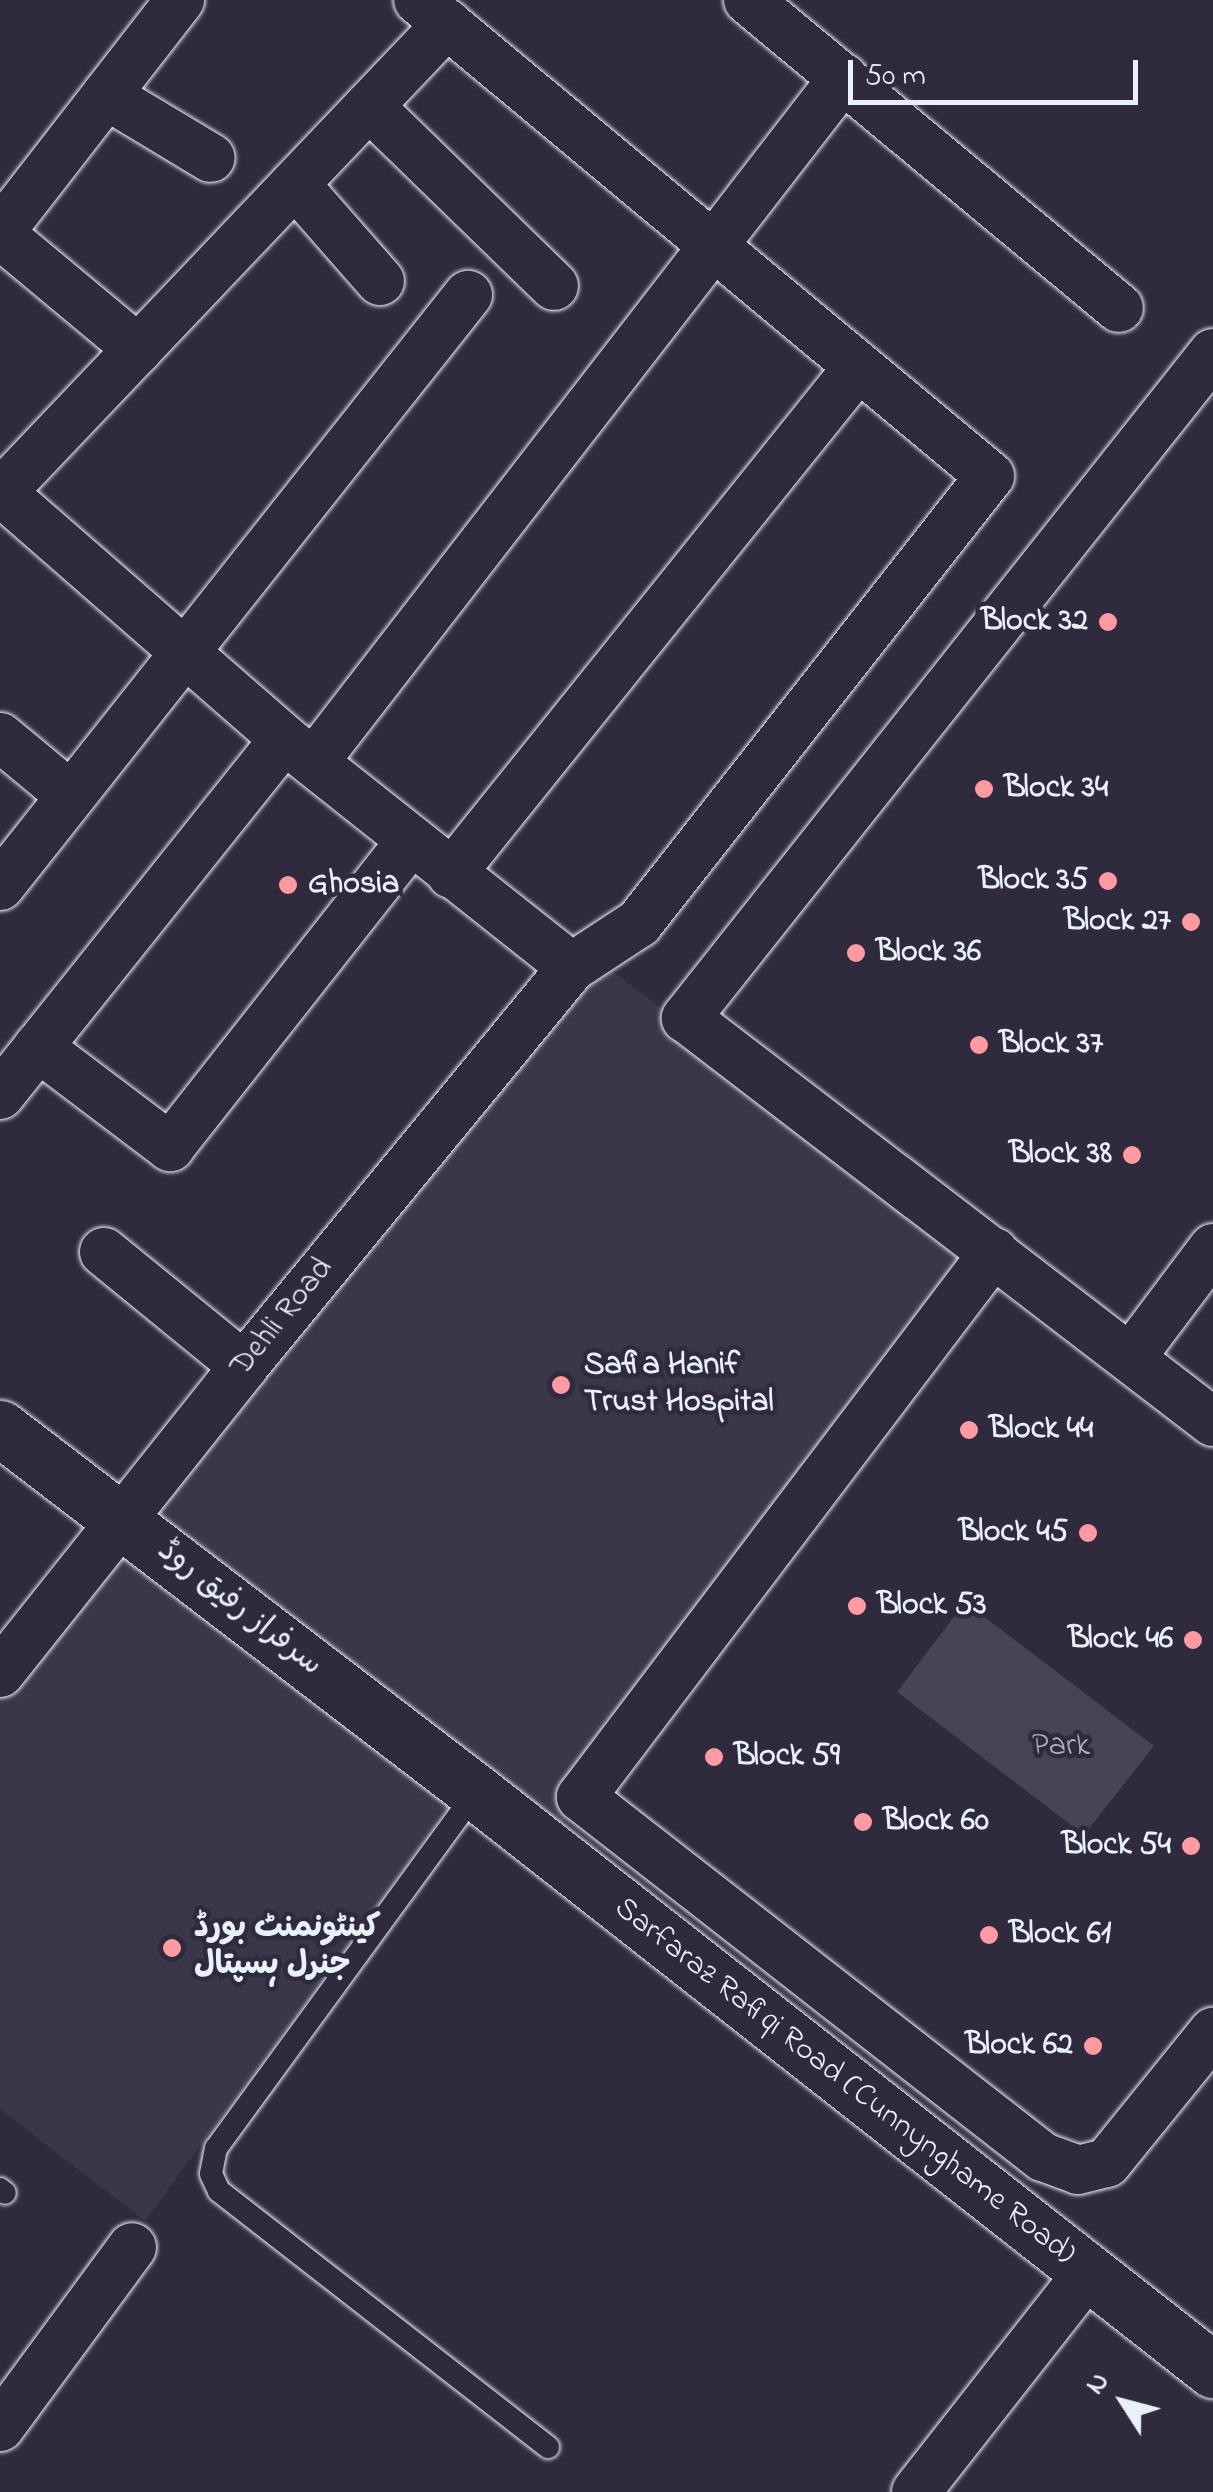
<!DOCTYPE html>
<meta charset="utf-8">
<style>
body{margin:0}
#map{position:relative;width:1213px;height:2492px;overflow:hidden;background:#2f2a3d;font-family:"Indie Flower","Playpen Sans Arabic",sans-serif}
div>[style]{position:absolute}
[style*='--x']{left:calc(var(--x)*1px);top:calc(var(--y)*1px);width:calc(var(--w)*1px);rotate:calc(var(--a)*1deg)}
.built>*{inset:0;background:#3b3749}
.green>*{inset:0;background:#464455}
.roads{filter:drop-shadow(0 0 2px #e8f1f8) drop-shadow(0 0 2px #e8f1f8)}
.service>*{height:22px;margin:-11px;padding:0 11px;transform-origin:11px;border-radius:11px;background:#2f2a3d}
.minor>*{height:48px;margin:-24px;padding:0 24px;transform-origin:24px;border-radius:24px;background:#2f2a3d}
.tertiary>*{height:55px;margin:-27.5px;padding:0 27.5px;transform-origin:27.5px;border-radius:27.5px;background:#2f2a3d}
.dots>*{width:28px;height:28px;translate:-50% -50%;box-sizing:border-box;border:5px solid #2f2a3d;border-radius:50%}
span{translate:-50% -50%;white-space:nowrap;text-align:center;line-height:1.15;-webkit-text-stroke:9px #2f2a3d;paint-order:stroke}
.poi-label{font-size:32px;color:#e8f1f8;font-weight:700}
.right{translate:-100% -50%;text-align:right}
.left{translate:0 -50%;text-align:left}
.street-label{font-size:32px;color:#e8f1f8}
.park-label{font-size:32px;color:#afb4bf}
.north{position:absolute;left:1073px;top:2352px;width:100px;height:100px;-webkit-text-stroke:8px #2f2a3d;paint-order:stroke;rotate:306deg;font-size:28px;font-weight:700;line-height:40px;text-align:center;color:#e8f1f8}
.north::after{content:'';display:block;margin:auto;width:35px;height:45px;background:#e8f1f8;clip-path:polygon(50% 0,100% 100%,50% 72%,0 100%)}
.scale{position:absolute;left:848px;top:60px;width:290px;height:45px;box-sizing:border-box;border:5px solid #e8f1f8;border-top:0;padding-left:12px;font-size:30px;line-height:35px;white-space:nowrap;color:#e8f1f8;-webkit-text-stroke:8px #2f2a3d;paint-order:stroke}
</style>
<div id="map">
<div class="built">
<div style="clip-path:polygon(591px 956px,994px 1252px,545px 1846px,463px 1787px,145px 2221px,0 2109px,0 1673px)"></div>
</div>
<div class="green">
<div style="clip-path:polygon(965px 1602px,1154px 1746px,1084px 1835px,897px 1692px)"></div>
</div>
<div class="roads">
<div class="service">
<div style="--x:476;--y:1792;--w:441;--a:126.1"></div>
<div style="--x:216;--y:2148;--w:26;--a:101"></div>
<div style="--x:211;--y:2174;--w:19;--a:65"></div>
<div style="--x:219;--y:2191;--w:417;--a:37.9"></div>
<div style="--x:0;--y:2189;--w:6;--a:39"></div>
</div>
<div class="minor">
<div style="--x:748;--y:0;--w:482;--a:39.7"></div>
<div style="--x:106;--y:95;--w:122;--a:31"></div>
<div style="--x:369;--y:106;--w:258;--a:44.2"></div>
<div style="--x:295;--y:184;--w:129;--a:48.8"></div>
<div style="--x:0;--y:232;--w:294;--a:-52.2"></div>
<div style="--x:0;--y:234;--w:180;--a:39.8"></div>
<div style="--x:1213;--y:353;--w:849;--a:128.4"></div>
<div style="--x:686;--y:1018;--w:664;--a:37.47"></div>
<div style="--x:0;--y:491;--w:377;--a:41.1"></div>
<div style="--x:284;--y:739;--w:367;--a:38.4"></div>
<div style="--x:0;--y:494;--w:649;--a:-46.44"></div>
<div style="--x:0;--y:737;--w:92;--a:39.7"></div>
<div style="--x:314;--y:762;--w:865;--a:-52.28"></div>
<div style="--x:451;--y:874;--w:650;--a:-51.24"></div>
<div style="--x:0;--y:886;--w:754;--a:-51.63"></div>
<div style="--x:38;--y:1047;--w:166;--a:37.1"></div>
<div style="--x:170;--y:1147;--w:390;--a:-51.8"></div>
<div style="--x:0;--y:1095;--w:455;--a:-51.4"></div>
<div style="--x:104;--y:1252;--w:181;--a:39.2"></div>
<div style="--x:994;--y:1252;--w:684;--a:127.15"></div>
<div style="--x:581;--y:1797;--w:586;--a:37.93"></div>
<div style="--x:1043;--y:2157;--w:37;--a:20"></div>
<div style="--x:1078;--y:2170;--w:30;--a:-14"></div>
<div style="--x:1107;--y:2163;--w:169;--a:-51"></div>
<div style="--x:1132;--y:1356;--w:135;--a:-53.1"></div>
<div style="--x:0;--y:1673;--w:392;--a:-51.5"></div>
<div style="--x:244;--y:1366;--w:517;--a:-50.58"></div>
<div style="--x:572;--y:967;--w:80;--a:-33.3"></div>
<div style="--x:639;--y:923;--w:568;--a:-51.86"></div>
<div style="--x:990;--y:476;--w:744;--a:-140.23"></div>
<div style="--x:0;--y:2427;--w:223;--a:-53.7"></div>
<div style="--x:916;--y:2492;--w:277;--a:-51.9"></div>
</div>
<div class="tertiary">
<div style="--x:0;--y:1428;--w:599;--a:37.41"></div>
<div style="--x:476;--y:1792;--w:937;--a:38.11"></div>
</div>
</div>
<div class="dots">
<div style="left:1108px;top:622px;background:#ff9aa2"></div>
<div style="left:984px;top:789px;background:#ff9aa2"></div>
<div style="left:1108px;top:881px;background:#ff9aa2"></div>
<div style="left:288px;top:885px;background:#ff9aa2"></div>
<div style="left:1191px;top:922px;background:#ff9aa2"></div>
<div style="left:856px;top:953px;background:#ff9aa2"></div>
<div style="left:979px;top:1045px;background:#ff9aa2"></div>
<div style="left:1132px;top:1155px;background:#ff9aa2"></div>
<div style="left:561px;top:1385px;background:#ff9aa2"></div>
<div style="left:969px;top:1430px;background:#ff9aa2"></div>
<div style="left:1088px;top:1533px;background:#ff9aa2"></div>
<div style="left:857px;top:1606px;background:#ff9aa2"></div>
<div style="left:1193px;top:1640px;background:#ff9aa2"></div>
<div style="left:714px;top:1757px;background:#ff9aa2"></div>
<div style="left:863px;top:1822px;background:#ff9aa2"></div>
<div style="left:1191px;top:1846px;background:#ff9aa2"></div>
<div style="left:989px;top:1935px;background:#ff9aa2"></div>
<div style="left:172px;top:1948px;background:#ff9aa2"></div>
<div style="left:1093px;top:2046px;background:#ff9aa2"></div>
</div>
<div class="poi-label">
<span class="right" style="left:1088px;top:622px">Block 32</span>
<span class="left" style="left:1004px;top:789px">Block 34</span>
<span class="right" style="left:1088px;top:881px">Block 35</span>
<span class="left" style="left:308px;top:885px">Ghosia</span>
<span class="right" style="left:1171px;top:922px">Block 27</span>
<span class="left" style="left:876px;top:953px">Block 36</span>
<span class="left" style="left:999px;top:1045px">Block 37</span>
<span class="right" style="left:1112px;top:1155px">Block 38</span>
<span class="left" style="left:584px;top:1385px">Safia Hanif<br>Trust Hospital</span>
<span class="left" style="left:989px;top:1430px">Block 44</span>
<span class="right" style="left:1068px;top:1533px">Block 45</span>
<span class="left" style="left:877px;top:1606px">Block 53</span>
<span class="right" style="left:1173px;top:1640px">Block 46</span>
<span class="left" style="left:734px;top:1757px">Block 59</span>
<span class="left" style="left:883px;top:1822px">Block 60</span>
<span class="right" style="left:1171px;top:1846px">Block 54</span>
<span class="left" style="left:194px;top:1948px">کینٹونمنٹ بورڈ<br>جنرل ہسپتال</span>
<span class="left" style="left:1009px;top:1935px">Block 61</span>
<span class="right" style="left:1073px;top:2046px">Block 62</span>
</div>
<div class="street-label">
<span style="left:283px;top:1318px;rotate:-51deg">Dehli Road</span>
<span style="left:239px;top:1609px;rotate:38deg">سرفراز رفیق روڈ</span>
<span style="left:844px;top:2082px;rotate:38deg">Sarfaraz Rafiqi Road (Cunnynghame Road)</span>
</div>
<div class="park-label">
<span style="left:1061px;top:1747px">Park</span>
</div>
<div class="north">N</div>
<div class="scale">50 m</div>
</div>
